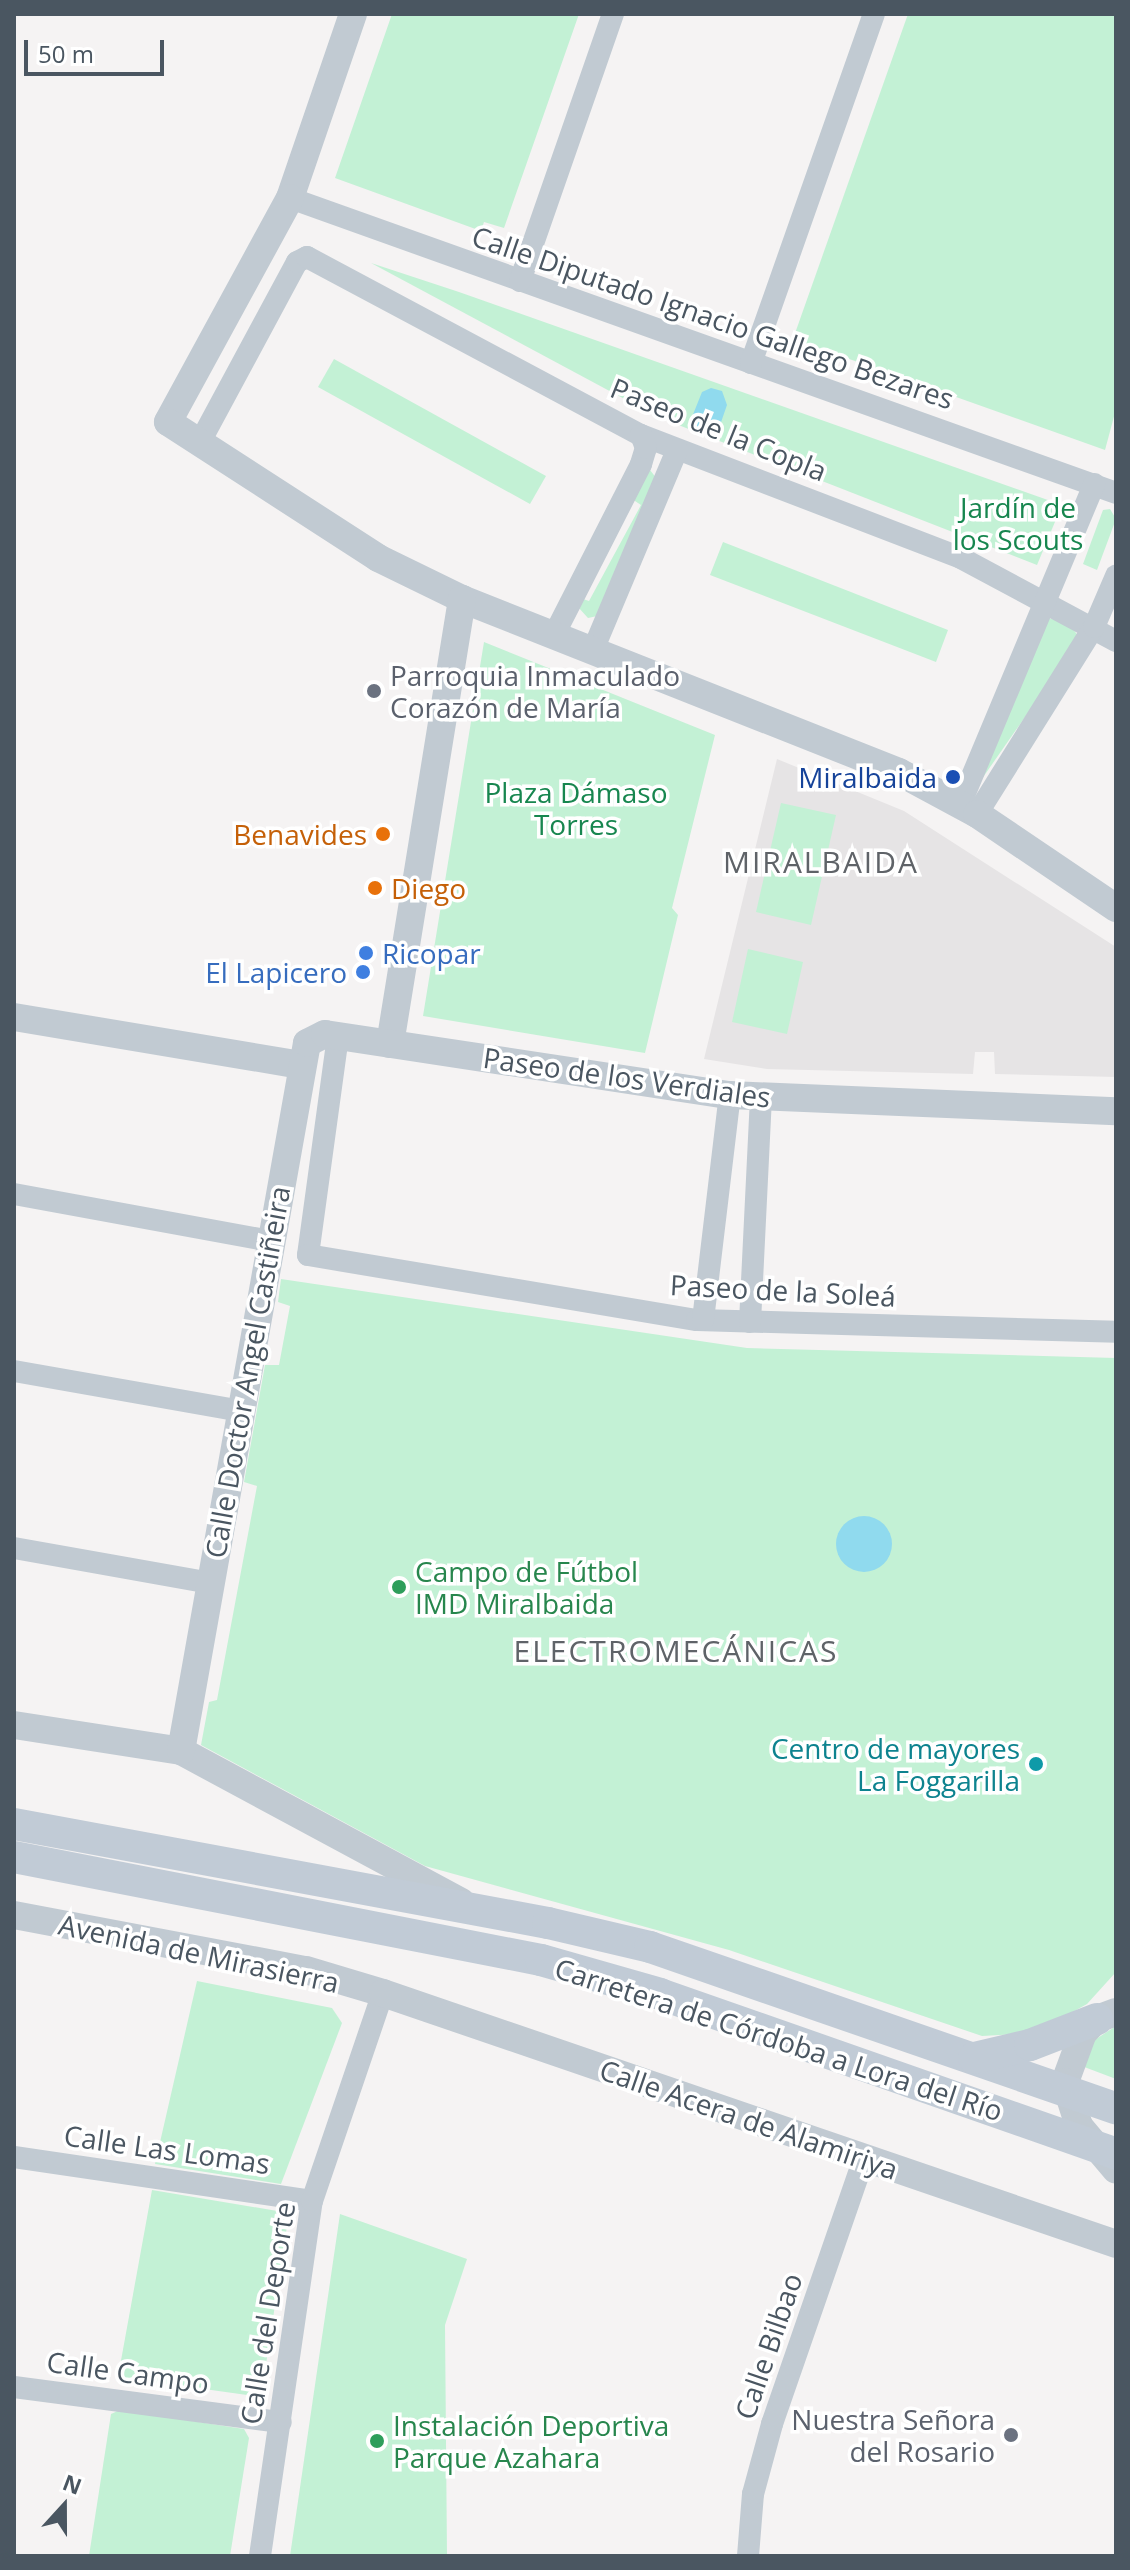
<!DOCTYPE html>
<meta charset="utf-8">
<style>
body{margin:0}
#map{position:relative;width:1130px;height:2570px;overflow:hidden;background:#f5f3f3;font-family:"Open Sans",sans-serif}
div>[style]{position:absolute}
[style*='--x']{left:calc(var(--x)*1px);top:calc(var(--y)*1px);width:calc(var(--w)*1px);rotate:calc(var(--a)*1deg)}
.education>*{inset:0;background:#e6e4e5}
.green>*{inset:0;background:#c3f1d5}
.water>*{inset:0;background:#90daee}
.round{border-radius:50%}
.minor>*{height:22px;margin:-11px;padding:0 11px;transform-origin:11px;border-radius:11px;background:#c1cad2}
.tertiary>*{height:28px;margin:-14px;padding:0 14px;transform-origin:14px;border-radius:14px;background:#c1cad2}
.secondary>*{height:32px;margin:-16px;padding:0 16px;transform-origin:16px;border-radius:16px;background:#c1cbd6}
.dots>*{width:22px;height:22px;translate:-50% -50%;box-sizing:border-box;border:4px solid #fff;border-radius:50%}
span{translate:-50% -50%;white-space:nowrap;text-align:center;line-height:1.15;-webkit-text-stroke:7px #fff;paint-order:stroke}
.street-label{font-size:28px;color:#4a5661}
.park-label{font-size:28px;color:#17864f}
.worship-label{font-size:28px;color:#5b616d}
.left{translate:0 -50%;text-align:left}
.right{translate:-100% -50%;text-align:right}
.transit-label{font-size:28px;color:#164399}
.food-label{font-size:28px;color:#c56008}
.shop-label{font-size:28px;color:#366cbe}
.leisure-label{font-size:28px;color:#27864d}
.culture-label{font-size:28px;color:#0d838f}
.neighbourhood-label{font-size:30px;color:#5f6368;letter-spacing:2px}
.frame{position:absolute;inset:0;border:16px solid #4a5661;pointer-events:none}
.north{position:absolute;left:24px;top:2466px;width:80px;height:80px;-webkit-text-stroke:6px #fff;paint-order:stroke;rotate:21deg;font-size:22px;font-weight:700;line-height:32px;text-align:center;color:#4a5661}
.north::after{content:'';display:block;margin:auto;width:28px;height:36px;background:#4a5661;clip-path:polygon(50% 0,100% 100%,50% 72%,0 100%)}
.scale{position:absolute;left:24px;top:40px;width:140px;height:36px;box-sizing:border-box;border:4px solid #4a5661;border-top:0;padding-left:10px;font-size:24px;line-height:28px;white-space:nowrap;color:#4a5661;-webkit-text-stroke:6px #fff;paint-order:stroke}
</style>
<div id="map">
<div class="education">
<div style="clip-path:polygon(777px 759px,904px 811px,1116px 947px,1116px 1077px,995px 1074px,994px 1052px,975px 1052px,973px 1074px,767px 1069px,704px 1059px)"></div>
</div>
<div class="green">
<div style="clip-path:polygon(392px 14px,579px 14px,504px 228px,484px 222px,481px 231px,335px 178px)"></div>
<div style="clip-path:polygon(908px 14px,1116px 14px,1116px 409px,1105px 450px,793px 339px)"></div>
<div style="clip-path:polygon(371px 263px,459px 292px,1062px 505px,1037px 565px,658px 417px)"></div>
<div style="clip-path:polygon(334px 359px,546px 476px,530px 504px,318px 387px)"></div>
<div style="clip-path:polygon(650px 470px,657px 479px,602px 615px,588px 618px,578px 607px,580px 598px,589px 601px,641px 505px,632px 499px)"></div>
<div style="clip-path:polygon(1110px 509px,1116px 519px,1097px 570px,1083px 564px,1103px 510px)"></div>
<div style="clip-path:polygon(723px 542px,948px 630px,936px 662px,710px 575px)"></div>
<div style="clip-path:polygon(1048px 618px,1068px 623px,1080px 638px,979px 783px)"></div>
<div style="clip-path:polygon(484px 642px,715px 735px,672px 908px,678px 915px,645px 1053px,423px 1016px)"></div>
<div style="clip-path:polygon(781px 803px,836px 815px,811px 925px,756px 912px)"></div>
<div style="clip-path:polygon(748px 949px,803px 962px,787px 1034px,732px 1022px)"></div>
<div style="clip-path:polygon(281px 1279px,747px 1348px,1116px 1358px,1116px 1972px,1087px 2004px,1035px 2033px,982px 2036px,729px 1950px,425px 1866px,201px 1745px,209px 1702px,217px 1700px,257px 1486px,244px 1482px,265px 1365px,279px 1365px,290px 1306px,278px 1302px)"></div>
<div style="clip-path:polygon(197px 1981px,332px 2008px,342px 2023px,281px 2184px,155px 2164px)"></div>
<div style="clip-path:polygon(1116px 2026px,1116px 2079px,1079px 2065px,1093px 2041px)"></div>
<div style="clip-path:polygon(152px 2190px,289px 2213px,261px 2397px,118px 2377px)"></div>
<div style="clip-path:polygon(340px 2214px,467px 2259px,445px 2325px,447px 2556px,290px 2556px)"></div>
<div style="clip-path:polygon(120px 2410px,244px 2429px,249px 2438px,230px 2556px,89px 2556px,111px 2414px)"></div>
</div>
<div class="water">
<div style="clip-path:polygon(711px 388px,722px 391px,727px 405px,719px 428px,710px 435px,697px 429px,692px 417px,702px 392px)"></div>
<div class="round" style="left:836px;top:1516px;width:56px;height:56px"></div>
</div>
<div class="minor">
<div style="--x:290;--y:198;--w:877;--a:19.65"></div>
<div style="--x:520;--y:281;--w:283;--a:-70.8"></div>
<div style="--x:751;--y:363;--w:370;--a:-70.6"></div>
<div style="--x:200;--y:442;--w:204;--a:-61.7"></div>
<div style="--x:297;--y:262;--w:11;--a:-27"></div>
<div style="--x:307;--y:257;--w:378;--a:28.1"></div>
<div style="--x:641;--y:435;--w:343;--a:21"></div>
<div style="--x:961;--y:558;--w:176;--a:28.2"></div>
<div style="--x:554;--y:635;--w:192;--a:-63"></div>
<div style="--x:641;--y:464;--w:17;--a:-73"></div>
<div style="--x:646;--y:448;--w:14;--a:-111"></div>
<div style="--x:593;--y:650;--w:217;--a:-67.2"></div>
<div style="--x:960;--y:805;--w:348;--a:-67.3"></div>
<div style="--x:977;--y:814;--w:221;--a:-58"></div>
<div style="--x:1094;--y:627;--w:56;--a:-66.7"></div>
<div style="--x:338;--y:1036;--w:221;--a:97.8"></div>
<div style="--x:308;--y:1255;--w:394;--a:9.5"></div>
<div style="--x:697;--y:1320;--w:419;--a:1.6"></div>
<div style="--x:14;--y:1194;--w:260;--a:10.4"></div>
<div style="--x:703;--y:1320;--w:227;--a:-83.2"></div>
<div style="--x:750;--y:1322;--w:225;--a:-87.2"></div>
<div style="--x:14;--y:1371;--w:230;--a:10"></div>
<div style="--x:14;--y:1548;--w:199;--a:10.1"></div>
<div style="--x:14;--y:2157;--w:301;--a:8.4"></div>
<div style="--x:14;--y:2387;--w:269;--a:7.5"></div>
<div style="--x:260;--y:2556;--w:359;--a:-81.7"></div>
<div style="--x:312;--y:2201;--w:220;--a:-71.2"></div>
<div style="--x:748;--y:2556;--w:62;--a:-85.4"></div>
<div style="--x:753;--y:2494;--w:73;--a:-74.8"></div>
<div style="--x:772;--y:2424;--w:281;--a:-70.9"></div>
</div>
<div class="tertiary">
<div style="--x:353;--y:14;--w:194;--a:108.9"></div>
<div style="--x:290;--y:198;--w:255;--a:118.6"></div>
<div style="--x:168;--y:422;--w:250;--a:32.9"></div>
<div style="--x:378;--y:558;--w:93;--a:26"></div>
<div style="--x:462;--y:599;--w:470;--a:21.6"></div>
<div style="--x:899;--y:772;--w:89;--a:28.3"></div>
<div style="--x:977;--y:814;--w:168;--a:34.1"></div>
<div style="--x:14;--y:1017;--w:290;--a:9.5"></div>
<div style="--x:390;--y:1044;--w:451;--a:-80.8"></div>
<div style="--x:14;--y:1725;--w:169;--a:8.8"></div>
<div style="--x:181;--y:1751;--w:318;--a:28.3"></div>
<div style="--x:181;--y:1751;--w:719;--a:-79.91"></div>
<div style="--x:307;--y:1043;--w:20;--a:-27"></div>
<div style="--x:325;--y:1034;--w:410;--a:8.6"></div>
<div style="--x:730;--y:1095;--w:386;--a:2.4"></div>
<div style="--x:14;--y:1915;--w:297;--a:10.7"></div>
<div style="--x:306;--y:1970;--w:80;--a:16.6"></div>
<div style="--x:383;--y:1993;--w:775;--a:18.9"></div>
<div style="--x:1116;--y:2012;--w:20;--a:160"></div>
<div style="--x:1097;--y:2019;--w:20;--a:135"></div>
<div style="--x:1083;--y:2033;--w:52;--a:110.2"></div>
<div style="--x:1065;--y:2082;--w:46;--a:72.3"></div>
<div style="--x:1079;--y:2126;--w:57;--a:49.9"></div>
</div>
<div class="secondary">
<div style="--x:14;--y:1824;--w:543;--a:10.5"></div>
<div style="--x:548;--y:1923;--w:105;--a:13.2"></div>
<div style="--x:650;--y:1947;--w:493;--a:19.1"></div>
<div style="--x:14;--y:1857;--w:537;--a:11.06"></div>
<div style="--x:541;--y:1960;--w:124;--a:15.9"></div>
<div style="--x:660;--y:1994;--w:483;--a:19.3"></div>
<div style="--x:974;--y:2058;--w:57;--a:-13.1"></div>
<div style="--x:1030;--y:2045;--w:72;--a:-21.2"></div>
</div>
<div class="dots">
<div style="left:374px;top:691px;background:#6b7280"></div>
<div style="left:953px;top:777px;background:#1a4fb4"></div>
<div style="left:383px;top:834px;background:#e8710a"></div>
<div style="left:375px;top:888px;background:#e8710a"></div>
<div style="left:366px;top:953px;background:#3f7fe0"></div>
<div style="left:363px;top:972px;background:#3f7fe0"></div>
<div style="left:399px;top:1587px;background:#2e9e5b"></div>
<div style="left:1036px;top:1764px;background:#0f9aa8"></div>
<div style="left:1011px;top:2435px;background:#6b7280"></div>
<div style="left:377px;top:2441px;background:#2e9e5b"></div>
</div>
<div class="street-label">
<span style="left:713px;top:317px;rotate:19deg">Calle Diputado Ignacio Gallego Bezares</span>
<span style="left:719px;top:429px;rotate:22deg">Paseo de la Copla</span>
<span style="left:627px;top:1077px;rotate:8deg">Paseo de los Verdiales</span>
<span style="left:783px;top:1290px;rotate:3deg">Paseo de la Soleá</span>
<span style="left:247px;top:1372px;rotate:-80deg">Calle Doctor Angel Castiñeira</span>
<span style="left:199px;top:1953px;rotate:12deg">Avenida de Mirasierra</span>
<span style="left:779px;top:2039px;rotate:18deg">Carretera de Córdoba a Lora del Río</span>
<span style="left:749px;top:2119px;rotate:19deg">Calle Acera de Alamiriya</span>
<span style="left:167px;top:2149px;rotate:8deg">Calle Las Lomas</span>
<span style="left:267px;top:2313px;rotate:-81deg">Calle del Deporte</span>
<span style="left:768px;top:2346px;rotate:-71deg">Calle Bilbao</span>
<span style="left:128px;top:2372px;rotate:8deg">Calle Campo</span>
</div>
<div class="park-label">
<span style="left:1018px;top:523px">Jardín de<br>los Scouts</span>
<span style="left:576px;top:808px">Plaza Dámaso<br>Torres</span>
</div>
<div class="worship-label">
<span class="left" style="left:390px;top:691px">Parroquia Inmaculado<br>Corazón de María</span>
<span class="right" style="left:995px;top:2435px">Nuestra Señora<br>del Rosario</span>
</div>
<div class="transit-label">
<span class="right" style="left:937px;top:777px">Miralbaida</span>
</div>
<div class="food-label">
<span class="right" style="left:367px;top:834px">Benavides</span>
<span class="left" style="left:391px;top:888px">Diego</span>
</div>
<div class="shop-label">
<span class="left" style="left:382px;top:953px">Ricopar</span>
<span class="right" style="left:347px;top:972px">El Lapicero</span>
</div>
<div class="leisure-label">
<span class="left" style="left:415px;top:1587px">Campo de Fútbol<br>IMD Miralbaida</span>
<span class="left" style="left:393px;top:2441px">Instalación Deportiva<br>Parque Azahara</span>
</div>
<div class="culture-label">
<span class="right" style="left:1020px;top:1764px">Centro de mayores<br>La Foggarilla</span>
</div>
<div class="neighbourhood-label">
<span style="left:821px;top:862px">MIRALBAIDA</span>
<span style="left:676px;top:1651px">ELECTROMECÁNICAS</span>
</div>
<div class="frame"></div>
<div class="north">N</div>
<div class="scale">50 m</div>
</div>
